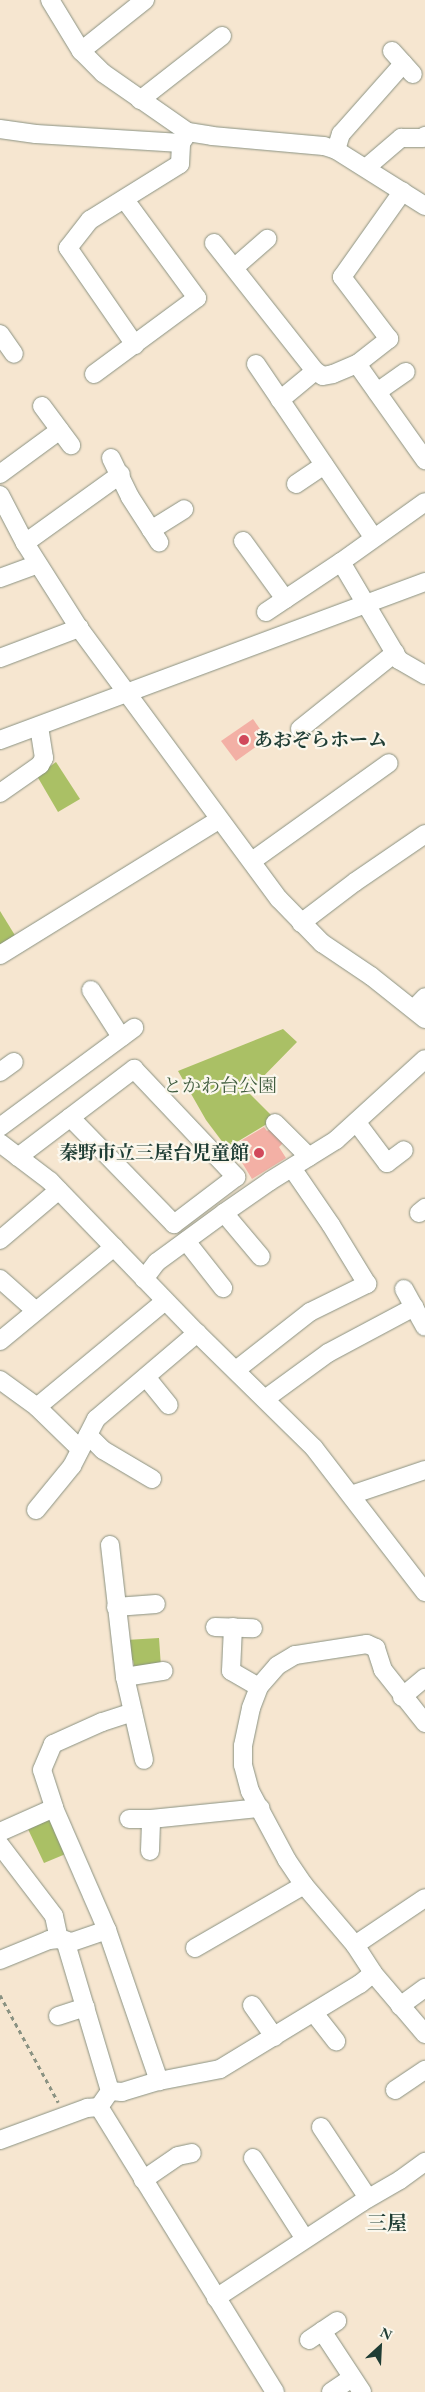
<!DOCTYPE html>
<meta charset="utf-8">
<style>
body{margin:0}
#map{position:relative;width:425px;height:2392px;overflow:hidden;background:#f6e6d0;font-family:"EB Garamond","Noto Serif JP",serif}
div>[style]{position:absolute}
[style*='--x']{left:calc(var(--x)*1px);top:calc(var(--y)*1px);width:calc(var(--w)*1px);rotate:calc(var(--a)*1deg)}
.green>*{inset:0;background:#aac065}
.building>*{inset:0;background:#f3b0a5}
.path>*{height:3px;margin-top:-1.5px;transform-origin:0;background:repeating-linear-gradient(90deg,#8a9282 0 4px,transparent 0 8px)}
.roads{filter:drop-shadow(0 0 1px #8a9282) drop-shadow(0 0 1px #8a9282)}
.minor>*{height:18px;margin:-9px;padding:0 9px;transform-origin:9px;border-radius:9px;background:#fff}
.dots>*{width:14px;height:14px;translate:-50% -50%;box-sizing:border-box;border:2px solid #fbf7ec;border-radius:50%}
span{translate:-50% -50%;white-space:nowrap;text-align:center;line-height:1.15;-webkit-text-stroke:4.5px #fbf7ec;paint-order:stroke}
.poi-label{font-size:19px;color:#1f3d34;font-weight:700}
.left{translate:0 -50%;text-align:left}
.right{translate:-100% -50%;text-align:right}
.park-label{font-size:19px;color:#425e40}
.neighbourhood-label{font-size:20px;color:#1f3d34;font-weight:700}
.north{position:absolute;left:355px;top:2322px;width:50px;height:50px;-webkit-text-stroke:4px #fbf7ec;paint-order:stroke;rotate:25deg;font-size:14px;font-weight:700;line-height:20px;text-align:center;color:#1f3d34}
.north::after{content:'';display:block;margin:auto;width:18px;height:22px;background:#1f3d34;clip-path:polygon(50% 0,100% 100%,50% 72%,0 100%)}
</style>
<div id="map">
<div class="green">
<div style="clip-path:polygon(56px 762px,80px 799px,58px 812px,37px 776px)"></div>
<div style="clip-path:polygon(0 911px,16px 937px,0 946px)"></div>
<div style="clip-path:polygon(283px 1029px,297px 1042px,248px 1092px,275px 1119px,227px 1148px,206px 1120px,178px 1071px)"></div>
<div style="clip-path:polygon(159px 1638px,161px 1667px,135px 1670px,133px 1660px,128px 1660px,126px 1640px)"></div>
<div style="clip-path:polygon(51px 1819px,68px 1853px,44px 1863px,27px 1827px)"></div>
</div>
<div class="building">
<div style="clip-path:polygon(253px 719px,267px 739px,236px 761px,221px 741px)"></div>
<div style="clip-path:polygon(264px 1127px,267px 1131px,273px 1127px,285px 1141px,279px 1147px,286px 1158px,252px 1179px,232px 1146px)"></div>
</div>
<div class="path">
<div style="--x:0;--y:1995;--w:122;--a:61.5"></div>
</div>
<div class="roads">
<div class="minor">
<div style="--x:50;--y:0;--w:60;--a:58.7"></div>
<div style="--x:81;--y:51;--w:31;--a:45"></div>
<div style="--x:103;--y:73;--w:103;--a:34.8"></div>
<div style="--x:188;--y:132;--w:24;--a:9"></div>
<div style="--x:212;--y:136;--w:112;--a:5.1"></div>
<div style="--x:324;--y:146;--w:13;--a:18"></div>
<div style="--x:336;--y:150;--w:105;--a:32.2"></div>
<div style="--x:81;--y:51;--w:82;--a:-38.6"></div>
<div style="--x:392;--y:51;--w:31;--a:48"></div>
<div style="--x:140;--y:100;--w:104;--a:-38"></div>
<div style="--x:0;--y:129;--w:36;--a:8"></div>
<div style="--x:36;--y:134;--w:145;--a:3.6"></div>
<div style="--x:181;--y:143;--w:11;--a:-56"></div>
<div style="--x:336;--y:150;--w:17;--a:-73"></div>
<div style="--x:341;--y:134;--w:94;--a:-48.5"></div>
<div style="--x:367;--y:167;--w:45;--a:-40.5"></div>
<div style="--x:401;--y:138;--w:21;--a:0"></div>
<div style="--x:422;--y:138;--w:4;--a:-34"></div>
<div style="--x:214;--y:243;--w:163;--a:51.7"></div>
<div style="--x:315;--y:371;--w:9;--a:32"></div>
<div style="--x:323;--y:376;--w:10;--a:-11"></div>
<div style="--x:333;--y:374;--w:26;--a:-23"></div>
<div style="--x:357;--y:364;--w:41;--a:-38"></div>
<div style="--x:389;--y:339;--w:78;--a:-127.2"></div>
<div style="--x:342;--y:277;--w:105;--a:-54.7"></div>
<div style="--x:235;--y:267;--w:43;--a:-41.2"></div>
<div style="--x:0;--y:334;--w:24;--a:55"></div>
<div style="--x:135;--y:345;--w:118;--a:-124.6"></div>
<div style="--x:68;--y:248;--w:36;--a:-52"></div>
<div style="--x:90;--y:220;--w:106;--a:-31.9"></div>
<div style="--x:180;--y:164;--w:21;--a:-87"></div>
<div style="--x:256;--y:364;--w:210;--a:55.9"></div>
<div style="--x:357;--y:364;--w:118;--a:54.7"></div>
<div style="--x:94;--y:374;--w:128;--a:-36.4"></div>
<div style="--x:197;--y:298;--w:122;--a:-126.3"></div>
<div style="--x:377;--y:392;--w:35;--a:-35"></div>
<div style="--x:280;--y:400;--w:45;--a:-39.6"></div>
<div style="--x:42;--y:406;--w:49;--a:53.4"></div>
<div style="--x:111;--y:458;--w:43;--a:64"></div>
<div style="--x:130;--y:497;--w:54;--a:57.2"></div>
<div style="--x:0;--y:474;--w:74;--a:-36.3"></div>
<div style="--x:296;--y:484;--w:34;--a:-34"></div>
<div style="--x:0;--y:495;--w:54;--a:62.5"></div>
<div style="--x:25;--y:543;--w:101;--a:57.6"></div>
<div style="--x:79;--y:628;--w:337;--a:53.6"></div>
<div style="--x:279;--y:899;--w:62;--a:45.7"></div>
<div style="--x:322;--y:943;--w:59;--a:34"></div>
<div style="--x:371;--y:976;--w:69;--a:38.5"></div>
<div style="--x:151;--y:530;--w:39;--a:-32"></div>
<div style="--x:243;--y:541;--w:72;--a:54.1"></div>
<div style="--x:25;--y:543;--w:118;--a:-35.7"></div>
<div style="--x:341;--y:562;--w:114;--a:59.4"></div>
<div style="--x:399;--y:660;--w:30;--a:30"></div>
<div style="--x:0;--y:578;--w:40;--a:-20.2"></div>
<div style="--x:266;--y:612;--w:90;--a:-33.7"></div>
<div style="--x:341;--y:562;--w:103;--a:-35.5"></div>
<div style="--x:0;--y:658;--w:85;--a:-20.8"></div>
<div style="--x:300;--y:729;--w:122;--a:-38.7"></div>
<div style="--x:0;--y:740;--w:453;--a:-20.4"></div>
<div style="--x:0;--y:793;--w:49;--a:-35"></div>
<div style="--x:40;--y:765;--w:8;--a:-60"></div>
<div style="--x:44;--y:758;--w:32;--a:-99"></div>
<div style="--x:252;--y:861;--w:168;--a:-35.6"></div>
<div style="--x:301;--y:923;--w:68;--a:-37.2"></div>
<div style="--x:355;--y:882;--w:85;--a:-34.4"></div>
<div style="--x:0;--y:955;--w:257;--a:-31.7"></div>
<div style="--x:91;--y:990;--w:56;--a:57.4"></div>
<div style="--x:414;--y:1009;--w:16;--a:-47"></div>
<div style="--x:0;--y:1072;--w:17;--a:-36"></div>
<div style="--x:275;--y:1123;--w:48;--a:45"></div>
<div style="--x:357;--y:1123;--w:50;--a:53.1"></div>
<div style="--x:387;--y:1163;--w:21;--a:-37"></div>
<div style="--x:0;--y:1127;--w:167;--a:-36.5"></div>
<div style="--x:0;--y:1143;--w:63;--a:37.2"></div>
<div style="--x:50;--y:1181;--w:211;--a:46"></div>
<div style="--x:197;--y:1333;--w:164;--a:44.5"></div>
<div style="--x:314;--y:1448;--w:182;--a:52.4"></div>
<div style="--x:18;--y:1157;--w:146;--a:-37.2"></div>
<div style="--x:134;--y:1069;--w:149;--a:46.6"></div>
<div style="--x:236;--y:1177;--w:78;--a:142.8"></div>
<div style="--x:174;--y:1224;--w:149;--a:-134.2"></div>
<div style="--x:224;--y:1213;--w:57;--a:49.9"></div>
<div style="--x:419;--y:1213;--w:8;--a:-40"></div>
<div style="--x:0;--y:1240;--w:77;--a:-40.3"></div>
<div style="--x:186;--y:1241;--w:60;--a:51.8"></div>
<div style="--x:0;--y:1279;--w:48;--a:41.6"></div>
<div style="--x:144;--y:1279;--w:21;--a:-53"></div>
<div style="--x:157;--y:1262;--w:83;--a:-36.2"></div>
<div style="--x:224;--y:1213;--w:56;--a:-34.8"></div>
<div style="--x:270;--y:1181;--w:78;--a:-31.8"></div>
<div style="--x:336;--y:1140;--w:120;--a:-42.3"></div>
<div style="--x:404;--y:1289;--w:43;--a:61.1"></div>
<div style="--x:0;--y:1341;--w:148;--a:-39.5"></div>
<div style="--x:236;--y:1370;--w:94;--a:-38.1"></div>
<div style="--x:310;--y:1312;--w:64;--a:-26.2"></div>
<div style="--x:367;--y:1284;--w:69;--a:-121.4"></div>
<div style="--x:331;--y:1225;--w:69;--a:-124.4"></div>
<div style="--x:146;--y:1377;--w:36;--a:51"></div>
<div style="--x:0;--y:1380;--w:46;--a:36.1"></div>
<div style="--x:37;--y:1407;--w:60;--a:44.3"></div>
<div style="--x:265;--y:1399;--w:78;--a:-36.1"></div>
<div style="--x:328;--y:1353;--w:98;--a:-28.1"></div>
<div style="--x:37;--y:1407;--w:166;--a:-39.6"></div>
<div style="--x:88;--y:1435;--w:21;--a:45"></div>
<div style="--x:103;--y:1450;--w:57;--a:30.6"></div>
<div style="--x:351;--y:1495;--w:78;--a:-18.7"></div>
<div style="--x:36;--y:1510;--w:57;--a:-50.7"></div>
<div style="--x:72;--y:1466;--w:53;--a:-62.9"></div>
<div style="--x:96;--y:1419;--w:133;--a:-40.4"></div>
<div style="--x:110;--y:1545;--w:133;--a:83.5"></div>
<div style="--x:125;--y:1677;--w:85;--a:77.1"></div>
<div style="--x:116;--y:1607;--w:40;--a:-4.3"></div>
<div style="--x:215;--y:1627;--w:38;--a:2"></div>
<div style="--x:233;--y:1627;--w:44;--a:92.6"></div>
<div style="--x:231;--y:1671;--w:32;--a:30"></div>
<div style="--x:125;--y:1677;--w:39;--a:-9"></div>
<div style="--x:402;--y:1697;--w:30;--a:-40"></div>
<div style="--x:133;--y:1712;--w:33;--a:162"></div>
<div style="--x:102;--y:1722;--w:54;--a:155.8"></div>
<div style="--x:53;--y:1744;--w:28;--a:113"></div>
<div style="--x:42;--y:1770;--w:40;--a:72"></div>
<div style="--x:54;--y:1808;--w:133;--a:66.5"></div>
<div style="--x:107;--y:1930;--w:160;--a:71"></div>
<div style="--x:425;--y:1723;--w:68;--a:-128.4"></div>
<div style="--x:383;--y:1670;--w:23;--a:-108"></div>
<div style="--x:376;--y:1648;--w:10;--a:-156"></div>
<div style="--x:367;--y:1644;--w:73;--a:171.3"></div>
<div style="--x:295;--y:1655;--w:21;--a:149"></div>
<div style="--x:277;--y:1666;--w:28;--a:131"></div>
<div style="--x:259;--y:1687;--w:22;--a:111"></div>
<div style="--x:251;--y:1708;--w:39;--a:102"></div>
<div style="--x:243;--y:1746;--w:19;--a:90"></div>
<div style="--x:243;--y:1765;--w:27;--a:75"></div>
<div style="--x:250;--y:1791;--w:78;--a:61.8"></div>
<div style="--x:287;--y:1860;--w:30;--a:56"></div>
<div style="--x:304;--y:1885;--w:79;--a:49.6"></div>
<div style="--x:355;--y:1945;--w:33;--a:57"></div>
<div style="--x:373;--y:1973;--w:80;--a:49.6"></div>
<div style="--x:129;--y:1819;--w:22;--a:0"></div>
<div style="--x:151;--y:1819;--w:110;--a:-5.8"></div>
<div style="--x:0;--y:1832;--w:59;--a:-24"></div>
<div style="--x:0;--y:1845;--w:89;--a:52.7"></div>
<div style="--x:54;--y:1916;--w:24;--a:78"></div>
<div style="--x:150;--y:1851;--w:32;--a:-88"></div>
<div style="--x:65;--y:1940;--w:158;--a:73.4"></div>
<div style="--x:355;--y:1945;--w:84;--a:-33.9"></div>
<div style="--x:195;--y:1948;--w:126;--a:-30"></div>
<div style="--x:0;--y:1960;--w:53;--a:-22.2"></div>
<div style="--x:49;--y:1940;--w:10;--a:-6"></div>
<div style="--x:59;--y:1939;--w:13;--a:13"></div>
<div style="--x:72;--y:1942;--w:37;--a:-19"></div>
<div style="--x:252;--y:2005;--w:39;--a:55"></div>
<div style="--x:400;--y:2006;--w:31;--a:-36"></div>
<div style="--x:314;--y:2013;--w:36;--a:52"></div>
<div style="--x:58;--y:2016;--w:29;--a:-18"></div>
<div style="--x:395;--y:2090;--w:36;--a:-34"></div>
<div style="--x:99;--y:2107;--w:335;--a:58.3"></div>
<div style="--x:321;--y:2127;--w:85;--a:56.5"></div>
<div style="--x:0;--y:2140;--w:93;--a:-20.2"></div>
<div style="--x:87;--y:2108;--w:12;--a:-5"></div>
<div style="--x:99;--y:2107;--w:19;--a:-55"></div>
<div style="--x:110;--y:2091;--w:12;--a:5"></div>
<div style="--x:122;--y:2092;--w:39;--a:-17"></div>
<div style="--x:159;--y:2081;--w:62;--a:-11.1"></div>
<div style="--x:220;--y:2069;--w:164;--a:-31.3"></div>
<div style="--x:360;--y:1984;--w:17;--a:-40"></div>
<div style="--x:253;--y:2158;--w:96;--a:57.3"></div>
<div style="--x:143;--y:2180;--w:42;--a:-34.4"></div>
<div style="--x:178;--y:2156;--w:14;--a:-12"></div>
<div style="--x:216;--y:2298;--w:175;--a:-33.3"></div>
<div style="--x:362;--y:2202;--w:44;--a:-30.1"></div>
<div style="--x:400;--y:2180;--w:31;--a:-36"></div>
<div style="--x:322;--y:2331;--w:73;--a:56.7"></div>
<div style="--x:309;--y:2340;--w:34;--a:-34"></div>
<div style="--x:331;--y:2392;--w:25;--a:-34"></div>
</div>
</div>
<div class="dots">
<div style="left:244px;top:740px;background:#d1495b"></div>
<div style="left:259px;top:1153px;background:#d1495b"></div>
</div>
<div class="poi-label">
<span class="left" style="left:254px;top:740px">あおぞらホーム</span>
<span class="right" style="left:249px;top:1153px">秦野市立三屋台児童館</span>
</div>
<div class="park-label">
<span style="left:220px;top:1086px">とかわ台公園</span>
</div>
<div class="neighbourhood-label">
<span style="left:387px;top:2223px">三屋</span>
</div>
<div class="north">N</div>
</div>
